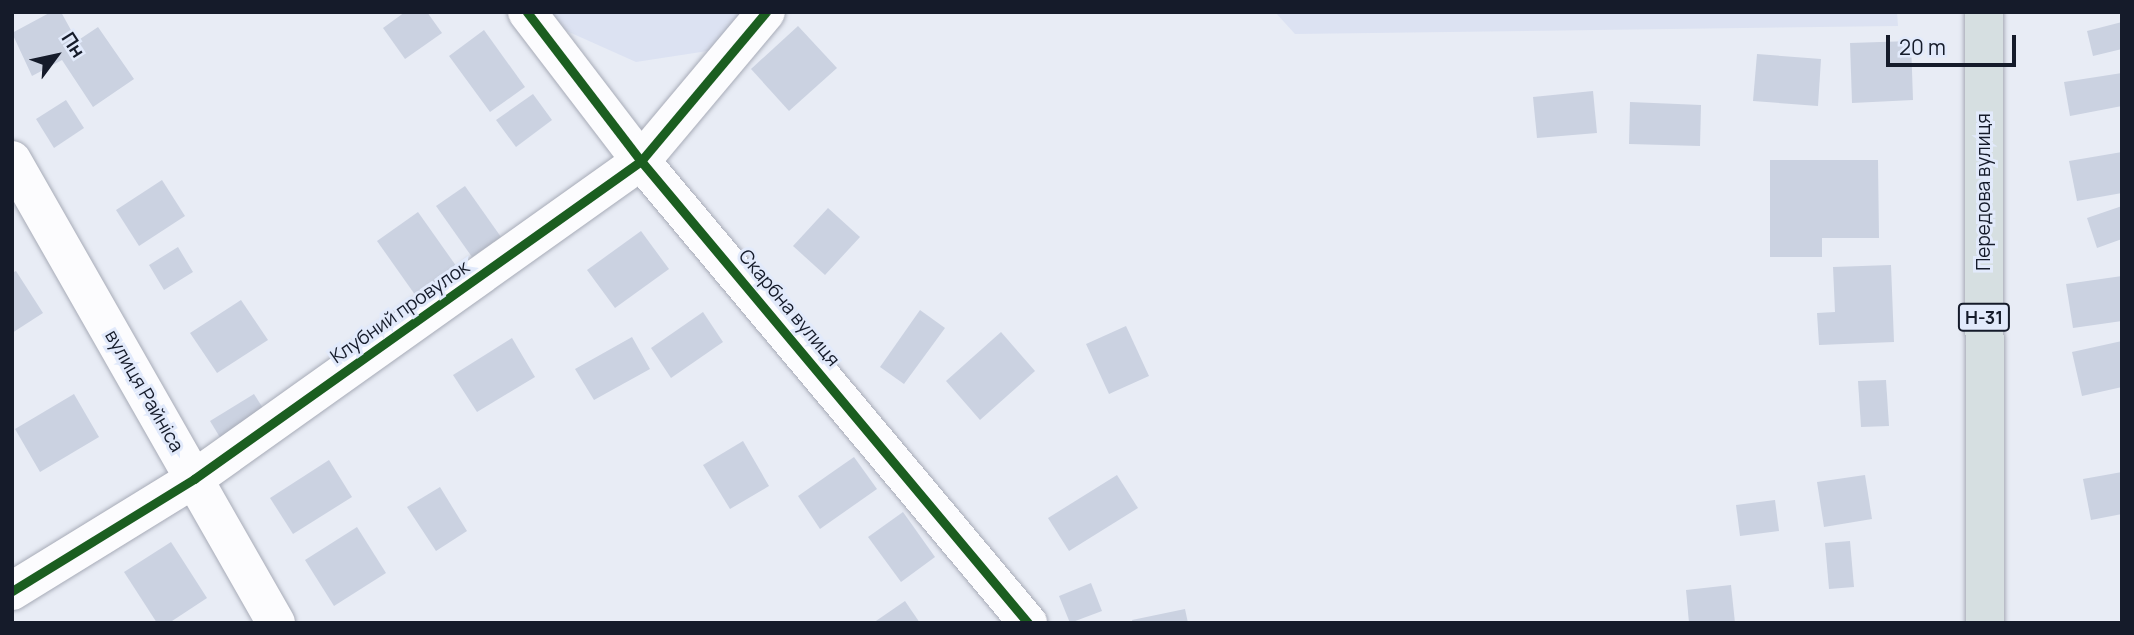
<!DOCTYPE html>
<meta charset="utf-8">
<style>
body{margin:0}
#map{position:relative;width:2134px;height:635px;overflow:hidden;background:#e8ecf5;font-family:Manrope,sans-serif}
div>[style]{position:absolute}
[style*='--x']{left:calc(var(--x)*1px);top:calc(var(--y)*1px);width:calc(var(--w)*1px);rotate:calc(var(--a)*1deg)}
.built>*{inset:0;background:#dce2f2}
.building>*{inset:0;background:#cbd2e1}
.roads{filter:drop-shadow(0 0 2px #a7abb7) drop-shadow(0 0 2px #a7abb7)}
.street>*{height:38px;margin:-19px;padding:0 19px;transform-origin:19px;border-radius:19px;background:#fcfcfe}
.primary>*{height:38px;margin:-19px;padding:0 19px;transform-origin:19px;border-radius:19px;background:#d6dfe1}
.cycleway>*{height:9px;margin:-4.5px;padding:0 4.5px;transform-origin:4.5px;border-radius:4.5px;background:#1b5e20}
span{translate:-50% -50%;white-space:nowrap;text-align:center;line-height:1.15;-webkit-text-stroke:6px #e2eafb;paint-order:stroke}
.shield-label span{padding:2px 5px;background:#e2eafb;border:2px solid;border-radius:5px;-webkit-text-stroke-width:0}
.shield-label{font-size:18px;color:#151b2a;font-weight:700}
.street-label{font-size:19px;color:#151b2a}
.frame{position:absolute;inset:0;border:14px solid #151b2a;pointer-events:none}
.north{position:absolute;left:21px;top:21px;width:70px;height:70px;-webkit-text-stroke:5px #e2eafb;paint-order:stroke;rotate:57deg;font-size:19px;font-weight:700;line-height:28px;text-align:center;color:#151b2a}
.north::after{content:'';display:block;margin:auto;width:24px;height:32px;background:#151b2a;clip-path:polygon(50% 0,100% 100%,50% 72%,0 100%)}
.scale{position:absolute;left:1886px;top:35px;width:130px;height:32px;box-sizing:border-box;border:4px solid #151b2a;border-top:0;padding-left:9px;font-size:21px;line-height:24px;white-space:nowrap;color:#151b2a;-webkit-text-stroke:5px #e2eafb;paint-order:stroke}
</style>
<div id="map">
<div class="built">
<div style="clip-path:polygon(542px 12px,746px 12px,714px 50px,636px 62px,551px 24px)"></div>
<div style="clip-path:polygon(1275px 12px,1897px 12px,1898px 26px,1295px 34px)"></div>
</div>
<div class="building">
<div style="clip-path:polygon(51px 12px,61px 12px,77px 41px,98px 27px,134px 79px,93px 107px,62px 60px,32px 76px,12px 33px)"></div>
<div style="clip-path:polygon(405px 12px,427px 12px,442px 33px,405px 59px,383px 28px)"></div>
<div style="clip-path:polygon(2122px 22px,2122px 49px,2093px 56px,2087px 31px)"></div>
<div style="clip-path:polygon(798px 26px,837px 68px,789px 111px,751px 69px)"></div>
<div style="clip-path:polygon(484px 30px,525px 87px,490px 112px,449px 56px)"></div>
<div style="clip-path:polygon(1911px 41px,1913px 100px,1852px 103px,1850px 43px)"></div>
<div style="clip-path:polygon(1757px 54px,1821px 59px,1818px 106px,1753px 101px)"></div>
<div style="clip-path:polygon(2122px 73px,2122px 106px,2070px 116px,2064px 82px)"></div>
<div style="clip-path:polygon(1593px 91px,1597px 133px,1537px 138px,1533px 97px)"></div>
<div style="clip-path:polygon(533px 94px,552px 120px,516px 147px,496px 120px)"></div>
<div style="clip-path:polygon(66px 100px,84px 128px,54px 148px,36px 119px)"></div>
<div style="clip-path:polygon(1630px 102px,1701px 105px,1700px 146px,1629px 144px)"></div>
<div style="clip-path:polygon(2122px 152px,2122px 193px,2077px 201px,2069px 161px)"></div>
<div style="clip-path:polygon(1770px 160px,1878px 160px,1879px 238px,1822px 238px,1822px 257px,1770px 257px)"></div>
<div style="clip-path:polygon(162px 180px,185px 216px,139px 246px,116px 210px)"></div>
<div style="clip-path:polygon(465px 186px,501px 237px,472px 257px,436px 206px)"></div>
<div style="clip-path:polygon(2122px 206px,2122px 239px,2097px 248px,2087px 218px)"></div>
<div style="clip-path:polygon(828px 208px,860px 237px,825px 275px,793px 246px)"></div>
<div style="clip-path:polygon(418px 212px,459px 270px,418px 299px,377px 241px)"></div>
<div style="clip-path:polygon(641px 231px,669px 269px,615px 308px,587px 270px)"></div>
<div style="clip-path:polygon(178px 247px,193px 272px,164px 290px,149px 265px)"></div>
<div style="clip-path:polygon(1891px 265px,1894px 342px,1819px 345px,1817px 313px,1835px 312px,1833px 267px)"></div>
<div style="clip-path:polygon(16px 271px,43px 313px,12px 333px,12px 273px)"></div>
<div style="clip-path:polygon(2122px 276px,2122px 321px,2073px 328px,2066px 284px)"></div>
<div style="clip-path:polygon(241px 300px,268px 340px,217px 373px,190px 333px)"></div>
<div style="clip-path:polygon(920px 310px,945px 328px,904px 384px,880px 367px)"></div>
<div style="clip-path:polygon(703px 312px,723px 342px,671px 378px,651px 348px)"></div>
<div style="clip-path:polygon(1126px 326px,1149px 376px,1109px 394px,1086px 344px)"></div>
<div style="clip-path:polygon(1001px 332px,1035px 371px,980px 420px,946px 381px)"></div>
<div style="clip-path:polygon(632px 337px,650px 369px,594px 400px,575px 369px)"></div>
<div style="clip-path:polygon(512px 338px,535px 377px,477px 412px,453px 375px)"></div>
<div style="clip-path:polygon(2122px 341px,2122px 387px,2082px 396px,2072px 352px)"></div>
<div style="clip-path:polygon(1886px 380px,1889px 426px,1861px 427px,1858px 381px)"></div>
<div style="clip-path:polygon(74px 394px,99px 437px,40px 472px,15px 429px)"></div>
<div style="clip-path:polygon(254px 394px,268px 416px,224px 444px,210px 421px)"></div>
<div style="clip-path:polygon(743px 441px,769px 486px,730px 509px,703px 465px)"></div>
<div style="clip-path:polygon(854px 457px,877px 489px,820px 529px,798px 496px)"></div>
<div style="clip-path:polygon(329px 460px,352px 497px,293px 534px,270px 498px)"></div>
<div style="clip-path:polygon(2122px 472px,2122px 514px,2091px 520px,2083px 479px)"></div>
<div style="clip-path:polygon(1117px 475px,1138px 508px,1069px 551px,1048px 518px)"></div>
<div style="clip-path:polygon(1865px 475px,1872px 519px,1824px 527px,1817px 482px)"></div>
<div style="clip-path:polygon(440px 487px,467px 531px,436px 551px,407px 507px)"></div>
<div style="clip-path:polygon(1775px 500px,1779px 531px,1740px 536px,1736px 505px)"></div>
<div style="clip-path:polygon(903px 512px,935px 557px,901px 582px,868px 537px)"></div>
<div style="clip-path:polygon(357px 527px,386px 573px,334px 606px,305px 560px)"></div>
<div style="clip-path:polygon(1850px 541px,1854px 587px,1829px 589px,1825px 543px)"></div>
<div style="clip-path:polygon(171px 542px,207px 598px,169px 623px,157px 623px,124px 572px)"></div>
<div style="clip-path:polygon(1091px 583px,1102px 611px,1070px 623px,1059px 596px)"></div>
<div style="clip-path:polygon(1731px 585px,1735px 623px,1689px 623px,1686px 590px)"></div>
<div style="clip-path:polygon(905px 601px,920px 623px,873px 623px)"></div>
<div style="clip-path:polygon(1185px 609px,1188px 623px,1133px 623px,1132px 620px)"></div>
</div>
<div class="roads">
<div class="street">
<div style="--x:527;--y:12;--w:188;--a:52.6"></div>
<div style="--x:641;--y:161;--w:603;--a:50.05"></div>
<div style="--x:12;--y:160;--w:533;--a:60.31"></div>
<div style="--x:12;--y:591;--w:214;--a:-31.6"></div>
<div style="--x:194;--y:479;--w:549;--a:-35.43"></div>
<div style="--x:641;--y:161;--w:194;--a:-50"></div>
</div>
<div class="primary">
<div style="--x:1984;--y:12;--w:611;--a:89.91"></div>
</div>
</div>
<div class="cycleway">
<div style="--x:527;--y:12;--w:188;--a:52.6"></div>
<div style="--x:641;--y:161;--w:603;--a:50.05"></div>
<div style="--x:12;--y:591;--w:214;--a:-31.6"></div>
<div style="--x:194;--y:479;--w:549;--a:-35.43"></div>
<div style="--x:641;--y:161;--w:194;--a:-50"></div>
</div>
<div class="shield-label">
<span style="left:1984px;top:317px">Н-31</span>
</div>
<div class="street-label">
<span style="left:1984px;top:192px;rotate:-90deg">Передова вулиця</span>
<span style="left:789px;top:308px;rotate:50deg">Скарбна вулиця</span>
<span style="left:400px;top:312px;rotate:-35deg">Клубний провулок</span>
<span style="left:144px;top:391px;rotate:60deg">вулиця Райніса</span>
</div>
<div class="frame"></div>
<div class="north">Пн</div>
<div class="scale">20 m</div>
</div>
